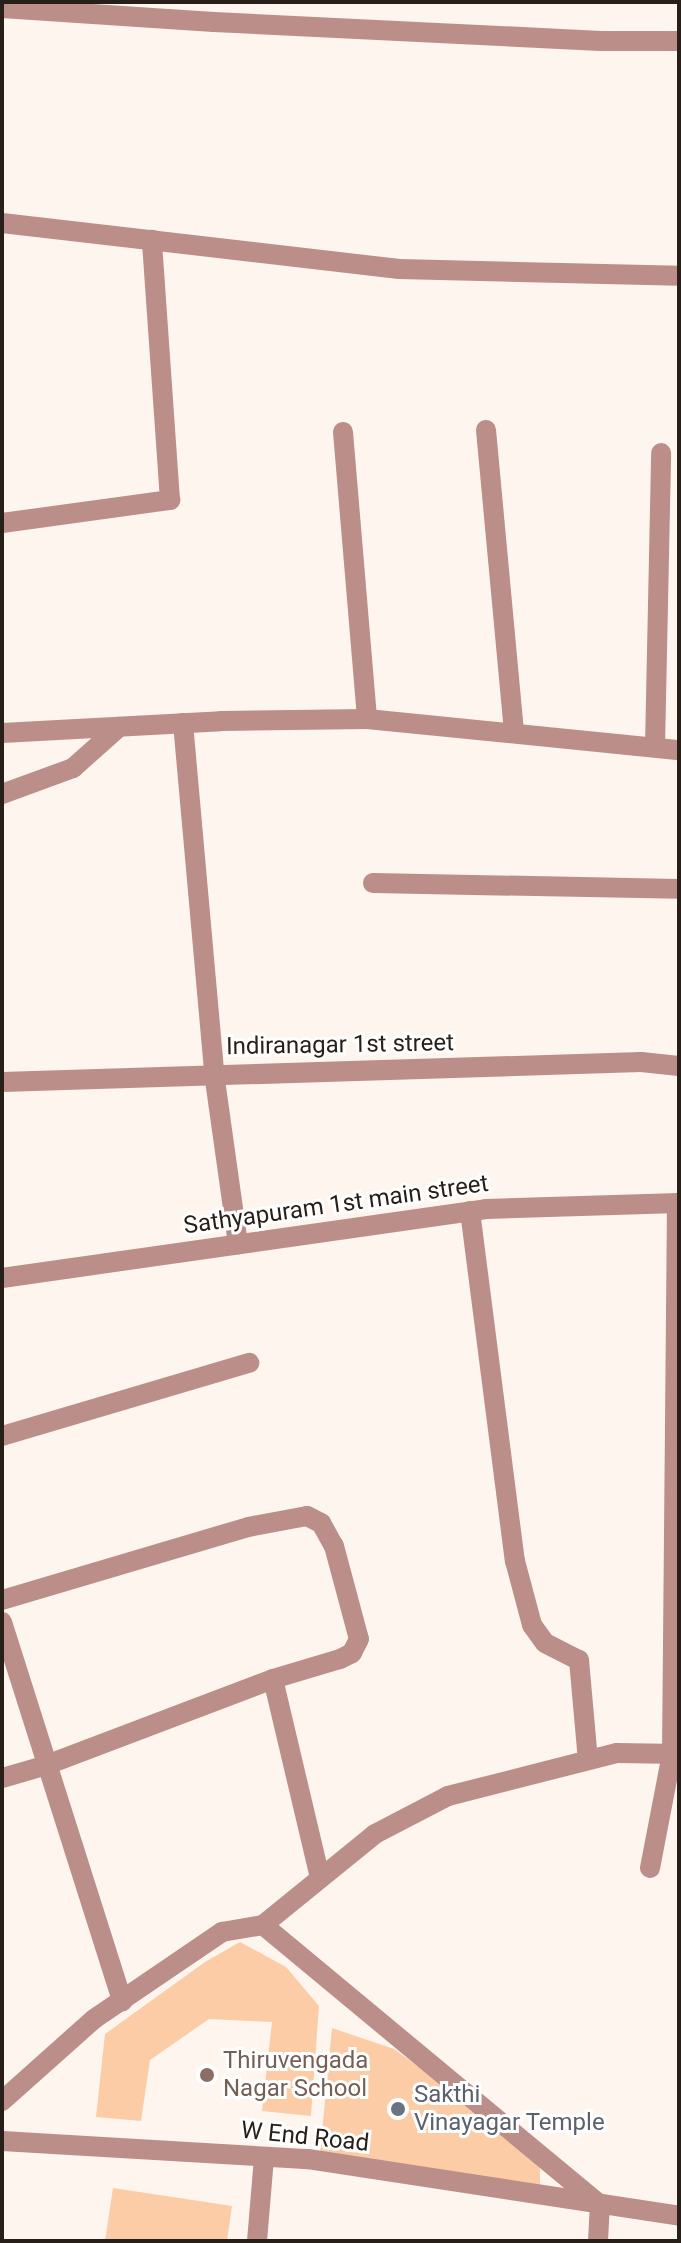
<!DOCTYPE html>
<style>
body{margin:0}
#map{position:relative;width:681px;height:2243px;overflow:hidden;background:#fef5ee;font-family:Roboto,sans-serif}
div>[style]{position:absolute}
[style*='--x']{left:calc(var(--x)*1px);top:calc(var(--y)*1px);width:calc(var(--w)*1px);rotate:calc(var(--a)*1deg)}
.building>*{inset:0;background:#fbcca5}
.minor>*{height:20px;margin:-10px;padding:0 10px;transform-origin:10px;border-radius:10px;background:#bb8e8a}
.dots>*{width:22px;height:22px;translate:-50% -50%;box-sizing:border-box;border:4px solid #fff;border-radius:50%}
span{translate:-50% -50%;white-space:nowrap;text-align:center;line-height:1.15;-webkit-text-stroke:6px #fff;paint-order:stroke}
.street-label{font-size:24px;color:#271f18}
.education-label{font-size:24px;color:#785e54}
.left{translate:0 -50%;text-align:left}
.worship-label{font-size:24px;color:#5b616d}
.frame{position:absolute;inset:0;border:4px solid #271f18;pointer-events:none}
</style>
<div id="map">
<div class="building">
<div style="clip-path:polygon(240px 1942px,286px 1967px,319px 2006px,311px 2116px,262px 2111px,272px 2022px,209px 2019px,150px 2060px,141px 2121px,96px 2117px,105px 2034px,205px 1962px)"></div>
<div style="clip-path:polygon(332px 2028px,394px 2049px,427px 2073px,540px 2164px,540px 2189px,320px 2154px)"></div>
<div style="clip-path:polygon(113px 2188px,232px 2206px,227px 2241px,105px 2241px)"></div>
</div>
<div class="minor">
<div style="--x:2;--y:8;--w:212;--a:3.8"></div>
<div style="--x:214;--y:22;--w:387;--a:2.8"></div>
<div style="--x:601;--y:41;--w:78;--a:0"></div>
<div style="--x:2;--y:223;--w:400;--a:6.6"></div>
<div style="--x:399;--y:269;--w:280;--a:1.4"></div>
<div style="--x:486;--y:430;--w:302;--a:84.7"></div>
<div style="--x:343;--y:432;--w:288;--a:85.2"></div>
<div style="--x:2;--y:523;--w:170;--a:-7.8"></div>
<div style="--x:170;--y:500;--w:261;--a:-94"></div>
<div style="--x:183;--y:723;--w:351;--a:84.9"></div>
<div style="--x:214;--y:1073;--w:173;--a:82"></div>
<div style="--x:2;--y:733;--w:219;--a:-3.1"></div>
<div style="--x:221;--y:721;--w:146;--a:-0.8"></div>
<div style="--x:367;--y:719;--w:314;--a:5.7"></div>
<div style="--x:655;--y:747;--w:294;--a:-88.8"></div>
<div style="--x:2;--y:794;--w:76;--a:-20.1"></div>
<div style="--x:73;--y:768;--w:62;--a:-41.7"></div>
<div style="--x:373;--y:883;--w:306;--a:1.1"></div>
<div style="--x:2;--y:1082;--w:639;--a:-1.79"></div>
<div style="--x:641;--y:1062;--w:38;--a:6"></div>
<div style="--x:470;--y:1211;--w:353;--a:82.7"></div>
<div style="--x:515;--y:1561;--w:66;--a:75.1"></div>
<div style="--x:532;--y:1625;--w:22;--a:54"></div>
<div style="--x:545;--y:1643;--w:38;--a:27"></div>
<div style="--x:579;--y:1660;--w:100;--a:84.9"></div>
<div style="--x:2;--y:1278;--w:489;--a:-8.1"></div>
<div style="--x:486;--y:1209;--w:193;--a:-1.8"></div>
<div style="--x:2;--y:1436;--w:258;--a:-16.5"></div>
<div style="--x:2;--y:1600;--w:257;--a:-16.5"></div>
<div style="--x:248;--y:1527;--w:60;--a:-10.6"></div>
<div style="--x:307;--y:1516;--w:16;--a:27"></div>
<div style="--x:321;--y:1523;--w:26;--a:61"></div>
<div style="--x:334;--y:1546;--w:96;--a:75"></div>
<div style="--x:359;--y:1639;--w:16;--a:117"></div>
<div style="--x:352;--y:1653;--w:13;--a:153"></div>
<div style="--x:340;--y:1659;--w:70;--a:163.4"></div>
<div style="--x:273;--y:1679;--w:242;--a:159.2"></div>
<div style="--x:47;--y:1765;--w:47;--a:163.9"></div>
<div style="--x:2;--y:1622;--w:398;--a:72.4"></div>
<div style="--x:273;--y:1679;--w:204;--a:76.7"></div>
<div style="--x:650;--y:1868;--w:116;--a:-79.1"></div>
<div style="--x:672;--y:1754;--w:551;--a:-89.48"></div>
<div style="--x:263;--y:1925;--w:144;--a:-39.1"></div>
<div style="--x:375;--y:1834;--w:82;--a:-27.5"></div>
<div style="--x:448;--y:1796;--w:174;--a:-14.3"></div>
<div style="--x:617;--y:1753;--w:62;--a:0.9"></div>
<div style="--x:2;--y:2101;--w:123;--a:-41.7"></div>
<div style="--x:94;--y:2019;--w:155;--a:-34.2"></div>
<div style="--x:222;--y:1932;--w:42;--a:-9.7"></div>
<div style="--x:263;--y:1925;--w:438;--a:39.7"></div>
<div style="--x:2;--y:2141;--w:307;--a:3.4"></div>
<div style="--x:308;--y:2159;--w:375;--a:8.7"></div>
<div style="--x:257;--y:2241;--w:84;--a:-85.2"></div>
<div style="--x:598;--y:2241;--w:36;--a:-87"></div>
</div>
<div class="dots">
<div style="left:207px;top:2075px;background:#8d6e63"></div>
<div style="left:398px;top:2109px;background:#6b7280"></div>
</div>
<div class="street-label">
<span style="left:340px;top:1045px;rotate:-1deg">Indiranagar 1st street</span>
<span style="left:336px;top:1205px;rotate:-8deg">Sathyapuram 1st main street</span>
<span style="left:305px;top:2137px;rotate:6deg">W End Road</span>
</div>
<div class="education-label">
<span class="left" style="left:223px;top:2075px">Thiruvengada<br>Nagar School</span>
</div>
<div class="worship-label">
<span class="left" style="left:414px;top:2109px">Sakthi<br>Vinayagar Temple</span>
</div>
<div class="frame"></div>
</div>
